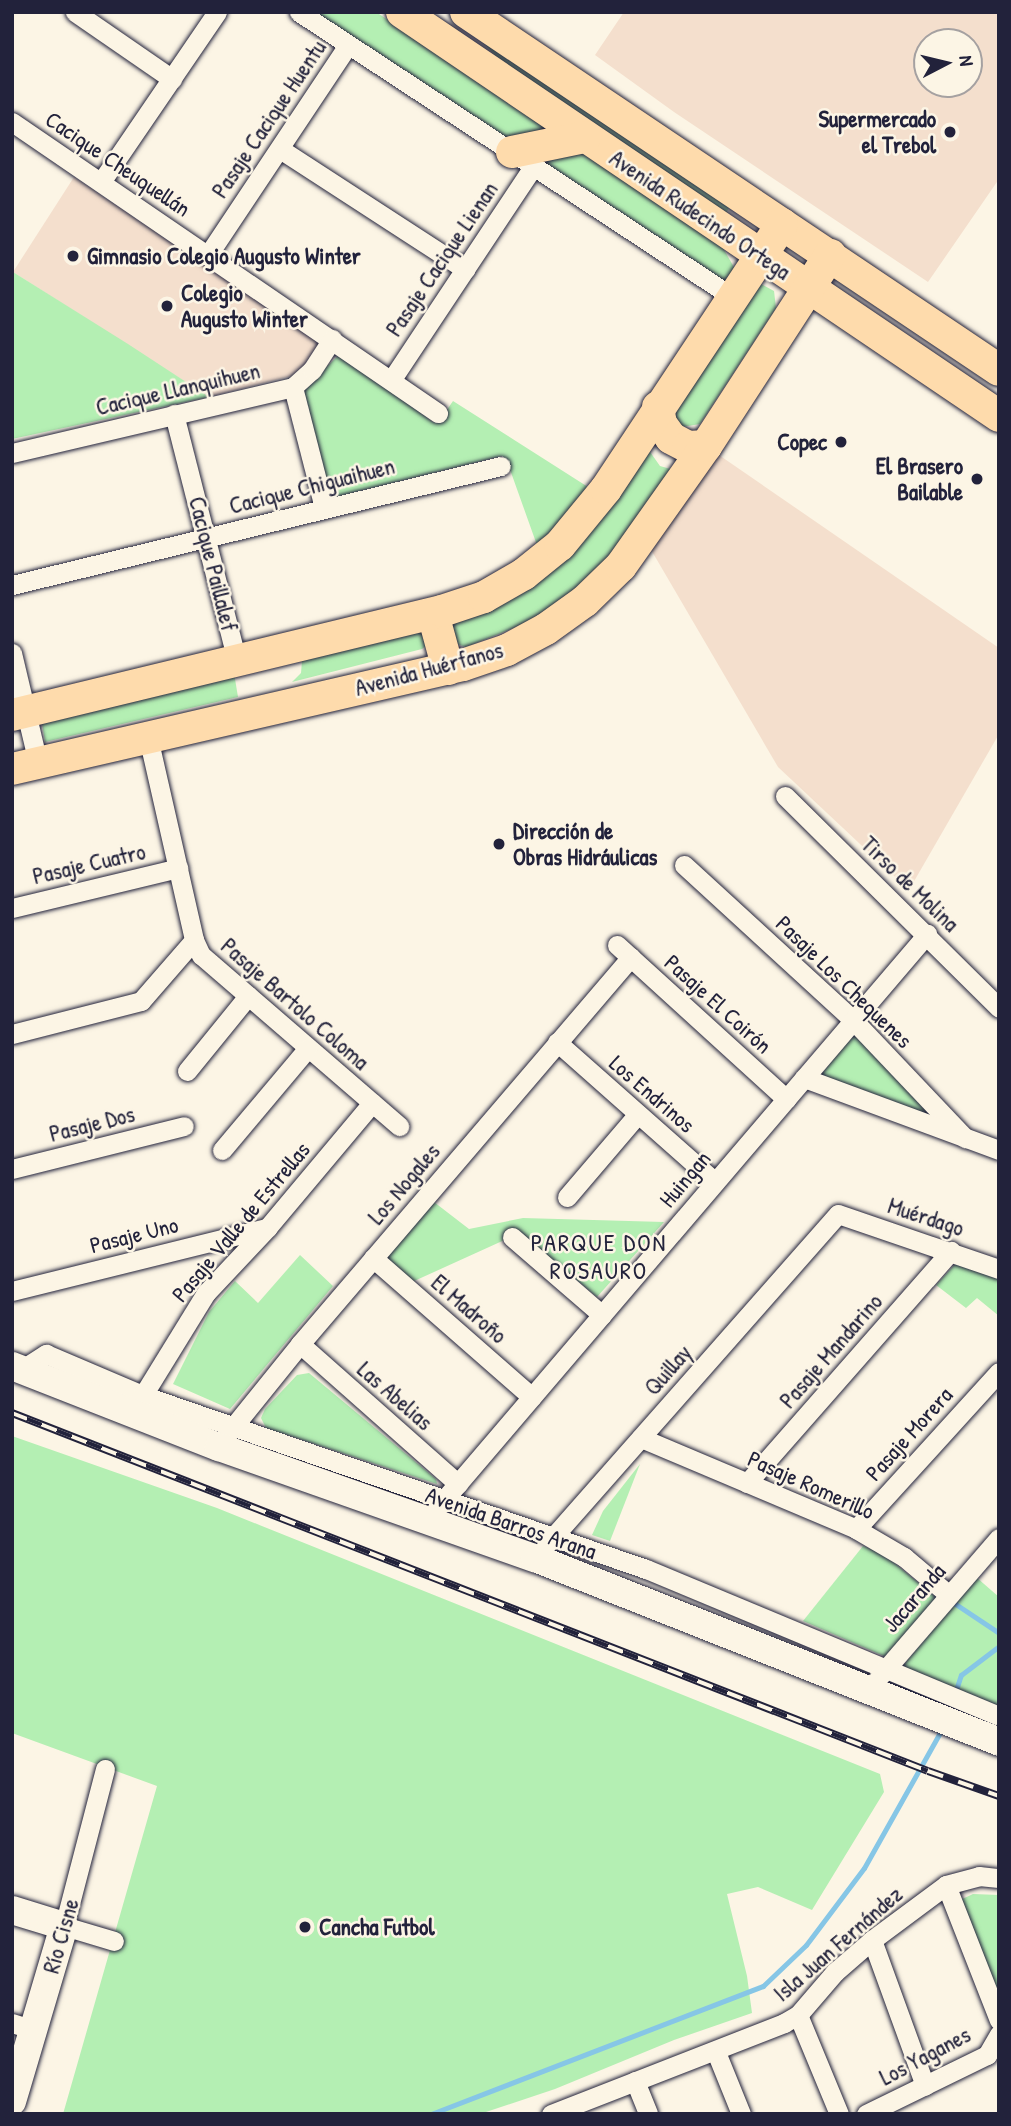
<!DOCTYPE html>
<meta charset="utf-8">
<style>
body{margin:0}
#map{position:relative;width:1011px;height:2126px;overflow:hidden;background:#fcf5e5;font-family:"Patrick Hand",sans-serif}
div>[style]{position:absolute}
[style*='--x']{left:calc(var(--x)*1px);top:calc(var(--y)*1px);width:calc(var(--w)*1px);rotate:calc(var(--a)*1deg)}
.built>*{inset:0;background:#f4dfcd}
.green>*{inset:0;background:#b4efb3}
.stream>*{height:5px;margin:-2.5px;padding:0 2.5px;transform-origin:2.5px;border-radius:2.5px;background:#86c6e6}
.roads{filter:drop-shadow(0 0 2px #22223b) drop-shadow(0 0 2px #22223b)}
.street>*{height:19px;margin:-9.5px;padding:0 9.5px;transform-origin:9.5px;border-radius:9.5px;background:#fcf5e5}
.secondary>*{height:28px;margin:-14px;padding:0 14px;transform-origin:14px;border-radius:14px;background:#fcf5e5}
.primary>*{height:32px;margin:-16px;padding:0 16px;transform-origin:16px;border-radius:16px;background:#fedbac}
.rail>*{height:8px;margin-top:-4px;transform-origin:0;background:repeating-linear-gradient(90deg,#fcf5e5 0 16px,#22223b 0 32px);box-sizing:border-box;border-block:2px solid #22223b}
.dots>*{width:19px;height:19px;translate:-50% -50%;box-sizing:border-box;border:4px solid #fcf5e5;border-radius:50%}
span{translate:-50% -50%;white-space:nowrap;text-align:center;line-height:1.15;-webkit-text-stroke:5px #fcf5e5;paint-order:stroke}
.street-label{font-size:23px;color:#22223b}
.poi-label{font-size:23px;color:#22223b;font-weight:700}
.right{translate:-100% -50%;text-align:right}
.left{translate:0 -50%;text-align:left}
.neighbourhood-label{font-size:24px;color:#22223b;letter-spacing:2px}
.frame{position:absolute;inset:0;border:14px solid #22223b;pointer-events:none}
.north{position:absolute;left:913px;top:28px;width:70px;height:70px;box-sizing:border-box;background:#fcf5e5;border:2px solid #a5a1a1;border-radius:50%;rotate:83deg;font-size:19px;font-weight:700;line-height:28px;text-align:center;color:#22223b}
.north::after{content:'';display:block;margin:auto;width:24px;height:32px;background:#22223b;clip-path:polygon(50% 0,100% 100%,50% 72%,0 100%)}
</style>
<div id="map">
<div class="built">
<div style="clip-path:polygon(evenodd,624px 12px,999px 12px,999px 179px,928px 282px,674px 112px,595px 55px,624px 12px,969px 42px,969px 84px,927px 84px,927px 42px,969px 42px)"></div>
<div style="clip-path:polygon(74px 177px,317px 340px,321px 350px,306px 366px,291px 376px,209px 397px,13px 272px)"></div>
<div style="clip-path:polygon(716px 453px,999px 648px,999px 734px,909px 890px,778px 767px,650px 548px)"></div>
</div>
<div class="green">
<div style="clip-path:polygon(313px 12px,376px 12px,719px 241px,739px 276px,730px 288px)"></div>
<div style="clip-path:polygon(480px 39px,731px 204px,724px 217px,516px 78px)"></div>
<div style="clip-path:polygon(13px 272px,128px 344px,209px 397px,12px 439px)"></div>
<div style="clip-path:polygon(759px 283px,774px 291px,776px 308px,700px 424px,682px 427px,676px 424px,671px 407px)"></div>
<div style="clip-path:polygon(340px 354px,433px 422px,438px 423px,453px 401px,588px 487px,538px 548px,508px 464px,502px 456px,331px 498px,302px 390px)"></div>
<div style="clip-path:polygon(648px 449px,660px 466px,674px 470px,600px 571px,531px 621px,466px 647px,457px 644px,451px 623px)"></div>
<div style="clip-path:polygon(421px 620px,426px 646px,422px 649px,292px 682px,301px 673px,302px 661px)"></div>
<div style="clip-path:polygon(234px 673px,238px 697px,45px 742px,41px 717px)"></div>
<div style="clip-path:polygon(855px 1033px,933px 1112px,931px 1118px,819px 1077px)"></div>
<div style="clip-path:polygon(434px 1202px,469px 1229px,523px 1218px,664px 1222px,597px 1297px,520px 1233px,412px 1282px,385px 1258px)"></div>
<div style="clip-path:polygon(300px 1255px,333px 1286px,230px 1409px,173px 1384px,209px 1312px,235px 1281px,258px 1303px)"></div>
<div style="clip-path:polygon(958px 1261px,999px 1276px,999px 1316px,977px 1298px,966px 1308px,936px 1285px)"></div>
<div style="clip-path:polygon(309px 1373px,436px 1479px,437px 1484px,266px 1428px,261px 1418px,265px 1409px,297px 1375px)"></div>
<div style="clip-path:polygon(12px 1436px,217px 1508px,880px 1774px,884px 1792px,812px 1910px,758px 1887px,727px 1894px,747px 1976px,752px 2013px,674px 2040px,555px 2089px,480px 2114px,63px 2114px,157px 1786px,12px 1733px)"></div>
<div style="clip-path:polygon(640px 1464px,610px 1541px,592px 1535px,603px 1511px)"></div>
<div style="clip-path:polygon(863px 1546px,882px 1553px,937px 1598px,886px 1657px,803px 1621px)"></div>
<div style="clip-path:polygon(976px 1577px,999px 1597px,999px 1706px,902px 1667px)"></div>
<div style="clip-path:polygon(973px 1894px,999px 1895px,999px 2003px,958px 1901px)"></div>
</div>
<div class="stream">
<div style="--x:951;--y:1601;--w:58;--a:33.7"></div>
<div style="--x:955;--y:1693;--w:19;--a:-72"></div>
<div style="--x:961;--y:1675;--w:48;--a:-37.3"></div>
<div style="--x:431;--y:2114;--w:356;--a:-21.1"></div>
<div style="--x:763;--y:1986;--w:59;--a:-43.6"></div>
<div style="--x:806;--y:1945;--w:96;--a:-53"></div>
<div style="--x:864;--y:1868;--w:159;--a:-60.7"></div>
</div>
<div class="roads">
<div class="street">
<div style="--x:75;--y:12;--w:118;--a:34.6"></div>
<div style="--x:299;--y:12;--w:517;--a:33.32"></div>
<div style="--x:12;--y:122;--w:516;--a:34.34"></div>
<div style="--x:280;--y:149;--w:221;--a:33"></div>
<div style="--x:101;--y:182;--w:206;--a:-55.7"></div>
<div style="--x:208;--y:255;--w:252;--a:-56.3"></div>
<div style="--x:392;--y:379;--w:257;--a:-56.4"></div>
<div style="--x:293;--y:387;--w:125;--a:75.6"></div>
<div style="--x:174;--y:414;--w:256;--a:75.7"></div>
<div style="--x:12;--y:453;--w:289;--a:-13.2"></div>
<div style="--x:293;--y:387;--w:25;--a:-42"></div>
<div style="--x:312;--y:370;--w:37;--a:-57"></div>
<div style="--x:12;--y:585;--w:503;--a:-13.68"></div>
<div style="--x:12;--y:653;--w:113;--a:76.7"></div>
<div style="--x:148;--y:737;--w:208;--a:77.2"></div>
<div style="--x:194;--y:940;--w:17;--a:65"></div>
<div style="--x:201;--y:955;--w:262;--a:40.8"></div>
<div style="--x:785;--y:796;--w:301;--a:44.7"></div>
<div style="--x:684;--y:865;--w:229;--a:42.5"></div>
<div style="--x:853;--y:1020;--w:163;--a:46.5"></div>
<div style="--x:12;--y:908;--w:171;--a:-13.5"></div>
<div style="--x:617;--y:945;--w:229;--a:42.3"></div>
<div style="--x:12;--y:1034;--w:133;--a:-14.3"></div>
<div style="--x:141;--y:1001;--w:81;--a:-49"></div>
<div style="--x:557;--y:1042;--w:211;--a:41.5"></div>
<div style="--x:187;--y:1071;--w:97;--a:-50.9"></div>
<div style="--x:804;--y:1078;--w:208;--a:20.3"></div>
<div style="--x:222;--y:1150;--w:133;--a:-49.9"></div>
<div style="--x:12;--y:1169;--w:177;--a:-14"></div>
<div style="--x:567;--y:1197;--w:109;--a:-49.5"></div>
<div style="--x:512;--y:1237;--w:119;--a:40.9"></div>
<div style="--x:373;--y:1258;--w:211;--a:41.2"></div>
<div style="--x:12;--y:1291;--w:263;--a:-13.9"></div>
<div style="--x:300;--y:1344;--w:211;--a:41.5"></div>
<div style="--x:21;--y:1370;--w:30;--a:-33"></div>
<div style="--x:46;--y:1354;--w:104;--a:23.1"></div>
<div style="--x:142;--y:1395;--w:533;--a:19.05"></div>
<div style="--x:646;--y:1569;--w:382;--a:22.6"></div>
<div style="--x:137;--y:1405;--w:132;--a:-58.4"></div>
<div style="--x:206;--y:1293;--w:91;--a:-46.8"></div>
<div style="--x:268;--y:1227;--w:162;--a:-50"></div>
<div style="--x:225;--y:1437;--w:119;--a:-51.1"></div>
<div style="--x:300;--y:1344;--w:509;--a:-49.46"></div>
<div style="--x:641;--y:1438;--w:233;--a:22.9"></div>
<div style="--x:856;--y:1529;--w:56;--a:30.3"></div>
<div style="--x:904;--y:1557;--w:59;--a:40.2"></div>
<div style="--x:747;--y:1483;--w:309;--a:-48.7"></div>
<div style="--x:437;--y:1508;--w:755;--a:-49.51"></div>
<div style="--x:856;--y:1529;--w:212;--a:-47.7"></div>
<div style="--x:546;--y:1545;--w:441;--a:-48.6"></div>
<div style="--x:838;--y:1214;--w:170;--a:18.9"></div>
<div style="--x:878;--y:1678;--w:185;--a:-49.2"></div>
<div style="--x:105;--y:1769;--w:162;--a:104.6"></div>
<div style="--x:64;--y:1926;--w:52;--a:16.7"></div>
<div style="--x:946;--y:1885;--w:145;--a:68.6"></div>
<div style="--x:872;--y:1940;--w:155;--a:70"></div>
<div style="--x:798;--y:2015;--w:107;--a:67.5"></div>
<div style="--x:12;--y:2023;--w:22;--a:18"></div>
<div style="--x:716;--y:2052;--w:67;--a:68"></div>
<div style="--x:635;--y:2081;--w:35;--a:68"></div>
<div style="--x:551;--y:2114;--w:250;--a:-21.3"></div>
<div style="--x:784;--y:2023;--w:16;--a:-30"></div>
<div style="--x:798;--y:2015;--w:57;--a:-49.3"></div>
<div style="--x:835;--y:1972;--w:49;--a:-40.9"></div>
<div style="--x:872;--y:1940;--w:92;--a:-36.6"></div>
<div style="--x:946;--y:1885;--w:34;--a:-15"></div>
<div style="--x:979;--y:1876;--w:20;--a:6"></div>
<div style="--x:866;--y:2114;--w:135;--a:-26"></div>
<div style="--x:987;--y:2055;--w:24;--a:-60"></div>
</div>
<div class="secondary">
<div style="--x:12;--y:1366;--w:222;--a:21.4"></div>
<div style="--x:219;--y:1447;--w:335;--a:19.4"></div>
<div style="--x:535;--y:1558;--w:499;--a:21.6"></div>
<div style="--x:12;--y:1910;--w:54;--a:17.1"></div>
<div style="--x:64;--y:1926;--w:183;--a:106.5"></div>
</div>
<div class="primary">
<div style="--x:402;--y:12;--w:721;--a:34.09"></div>
<div style="--x:466;--y:12;--w:642;--a:33.89"></div>
<div style="--x:512;--y:152;--w:75;--a:-11.6"></div>
<div style="--x:658;--y:407;--w:17;--a:80"></div>
<div style="--x:661;--y:424;--w:17;--a:54"></div>
<div style="--x:671;--y:438;--w:19;--a:28"></div>
<div style="--x:688;--y:447;--w:18;--a:-3"></div>
<div style="--x:433;--y:614;--w:57;--a:74.7"></div>
<div style="--x:12;--y:715;--w:442;--a:-13.6"></div>
<div style="--x:442;--y:611;--w:44;--a:-18.4"></div>
<div style="--x:484;--y:597;--w:46;--a:-29.9"></div>
<div style="--x:524;--y:574;--w:46;--a:-38.9"></div>
<div style="--x:560;--y:545;--w:72;--a:-50.6"></div>
<div style="--x:606;--y:489;--w:318;--a:-56.4"></div>
<div style="--x:12;--y:769;--w:463;--a:-13"></div>
<div style="--x:463;--y:665;--w:46;--a:-18.8"></div>
<div style="--x:507;--y:650;--w:44;--a:-28.3"></div>
<div style="--x:546;--y:629;--w:48;--a:-35.7"></div>
<div style="--x:585;--y:601;--w:50;--a:-44.2"></div>
<div style="--x:621;--y:566;--w:147;--a:-54.7"></div>
<div style="--x:706;--y:446;--w:228;--a:-57"></div>
</div>
</div>
<div class="rail">
<div style="--x:12;--y:1413;--w:983;--a:21.35"></div>
<div style="--x:928;--y:1771;--w:75;--a:19.4"></div>
</div>
<div class="dots">
<div style="left:950px;top:132px;background:#22223b"></div>
<div style="left:73px;top:256px;background:#22223b"></div>
<div style="left:167px;top:306px;background:#22223b"></div>
<div style="left:841px;top:442px;background:#22223b"></div>
<div style="left:977px;top:479px;background:#22223b"></div>
<div style="left:499px;top:844px;background:#22223b"></div>
<div style="left:305px;top:1927px;background:#22223b"></div>
</div>
<div class="street-label">
<span style="left:269px;top:119px;rotate:-56deg">Pasaje Cacique Huentu</span>
<span style="left:118px;top:164px;rotate:34deg">Cacique Cheuquellán</span>
<span style="left:700px;top:215px;rotate:34deg">Avenida Rudecindo Ortega</span>
<span style="left:442px;top:259px;rotate:-56deg">Pasaje Cacique Lienan</span>
<span style="left:178px;top:389px;rotate:-13deg">Cacique Llanquihuen</span>
<span style="left:312px;top:486px;rotate:-14deg">Cacique Chiguaihuen</span>
<span style="left:213px;top:564px;rotate:76deg">Cacique Paillalef</span>
<span style="left:429px;top:669px;rotate:-15deg">Avenida Huérfanos</span>
<span style="left:89px;top:864px;rotate:-13deg">Pasaje Cuatro</span>
<span style="left:910px;top:884px;rotate:44deg">Tirso de Molina</span>
<span style="left:844px;top:982px;rotate:44deg">Pasaje Los Chequenes</span>
<span style="left:295px;top:1004px;rotate:41deg">Pasaje Bartolo Coloma</span>
<span style="left:718px;top:1004px;rotate:42deg">Pasaje El Coirón</span>
<span style="left:652px;top:1094px;rotate:41deg">Los Endrinos</span>
<span style="left:92px;top:1124px;rotate:-14deg">Pasaje Dos</span>
<span style="left:685px;top:1179px;rotate:-50deg">Huingan</span>
<span style="left:404px;top:1184px;rotate:-50deg">Los Nogales</span>
<span style="left:926px;top:1217px;rotate:18deg">Muérdago</span>
<span style="left:241px;top:1222px;rotate:-50deg">Pasaje Valle de Estrellas</span>
<span style="left:134px;top:1235px;rotate:-14deg">Pasaje Uno</span>
<span style="left:469px;top:1309px;rotate:41deg">El Madroño</span>
<span style="left:831px;top:1351px;rotate:-49deg">Pasaje Mandarino</span>
<span style="left:668px;top:1370px;rotate:-49deg">Quillay</span>
<span style="left:395px;top:1396px;rotate:41deg">Las Abelias</span>
<span style="left:909px;top:1434px;rotate:-48deg">Pasaje Morera</span>
<span style="left:811px;top:1485px;rotate:24deg">Pasaje Romerillo</span>
<span style="left:511px;top:1523px;rotate:19deg">Avenida Barros Arana</span>
<span style="left:914px;top:1598px;rotate:-49deg">Jacaranda</span>
<span style="left:61px;top:1936px;rotate:-74deg">Río Cisne</span>
<span style="left:838px;top:1944px;rotate:-41deg">Isla Juan Fernández</span>
<span style="left:925px;top:2056px;rotate:-28deg">Los Yaganes</span>
</div>
<div class="poi-label">
<span class="right" style="left:936px;top:132px">Supermercado<br>el Trebol</span>
<span class="left" style="left:87px;top:256px">Gimnasio Colegio Augusto Winter</span>
<span class="left" style="left:181px;top:306px">Colegio<br>Augusto Winter</span>
<span class="right" style="left:827px;top:442px">Copec</span>
<span class="right" style="left:963px;top:479px">El Brasero<br>Bailable</span>
<span class="left" style="left:513px;top:844px">Dirección de<br>Obras Hidráulicas</span>
<span class="left" style="left:319px;top:1927px">Cancha Futbol</span>
</div>
<div class="neighbourhood-label">
<span style="left:599px;top:1257px">PARQUE DON<br>ROSAURO</span>
</div>
<div class="frame"></div>
<div class="north">N</div>
</div>
